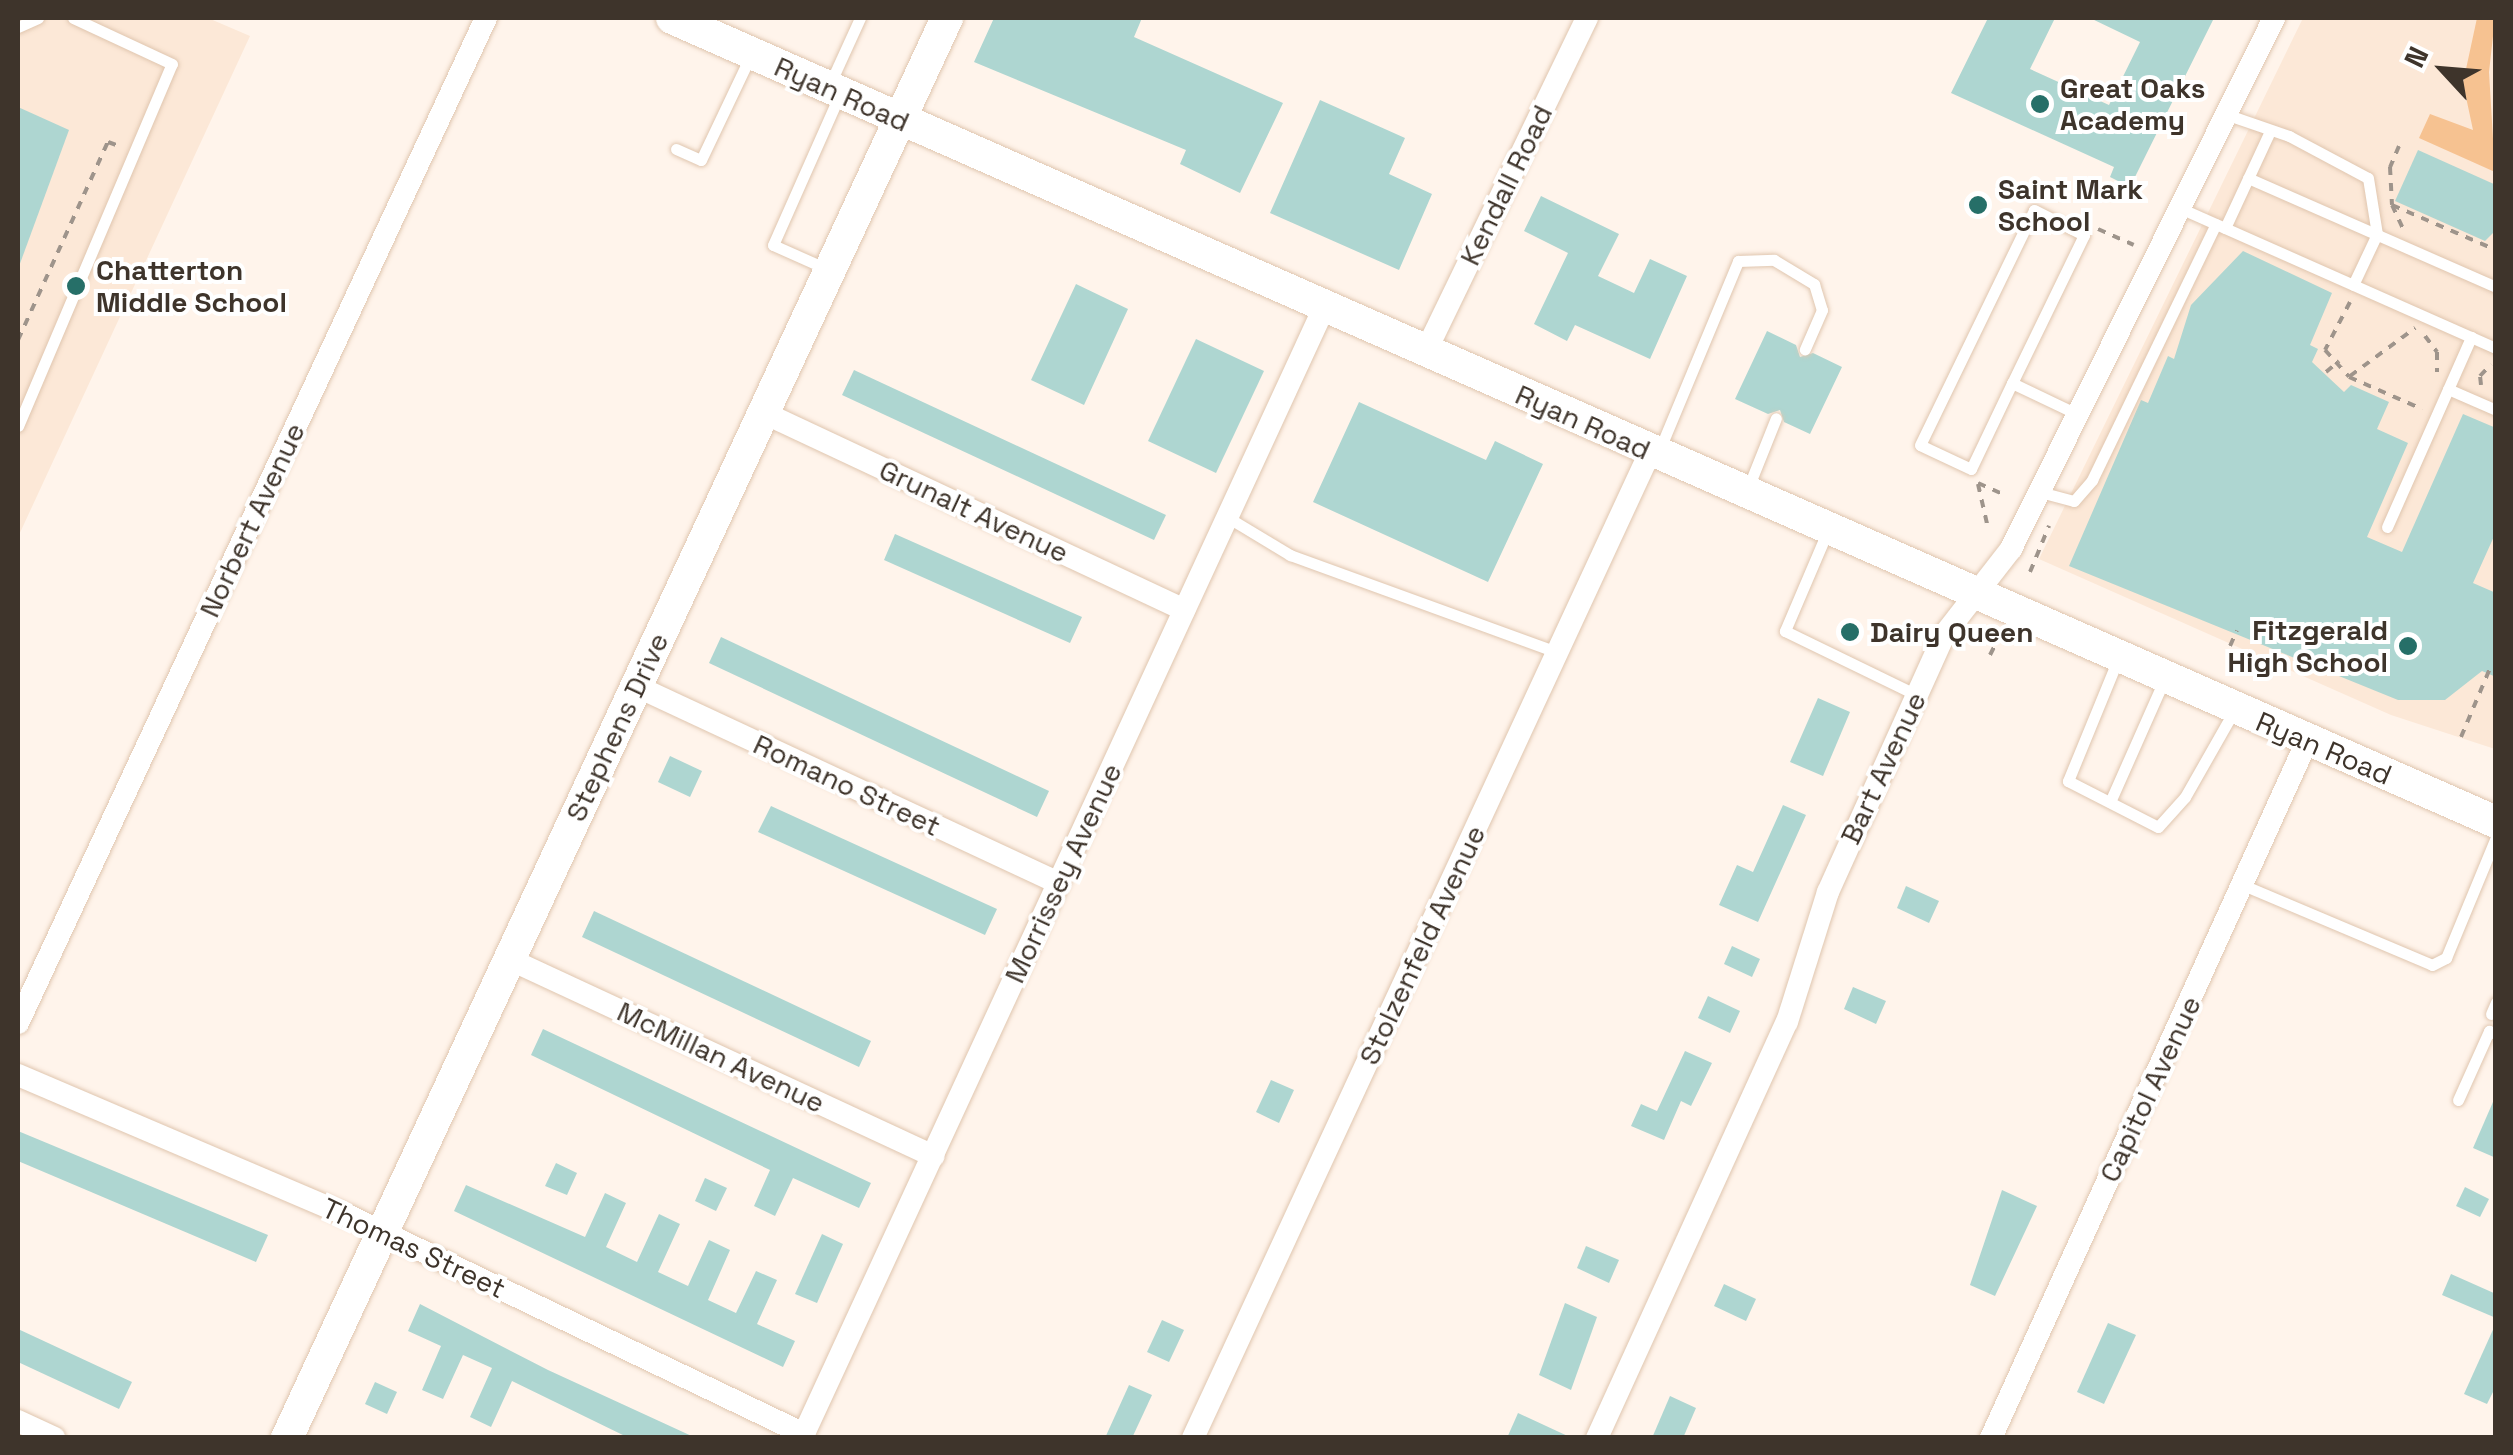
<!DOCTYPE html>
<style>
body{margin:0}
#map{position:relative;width:2513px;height:1455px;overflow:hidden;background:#fff4eb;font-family:"Space Grotesk",sans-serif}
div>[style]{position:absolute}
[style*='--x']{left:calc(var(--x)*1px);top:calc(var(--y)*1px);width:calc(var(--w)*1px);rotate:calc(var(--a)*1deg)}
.built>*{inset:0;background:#fce8d7}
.green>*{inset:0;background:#f6c291}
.building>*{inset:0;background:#aed6d1}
.path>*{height:4px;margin-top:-2px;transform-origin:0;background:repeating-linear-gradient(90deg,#9e948b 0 8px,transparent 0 16px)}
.roads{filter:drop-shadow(0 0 2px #e0c6af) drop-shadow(0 0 2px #e0c6af)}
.lane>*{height:11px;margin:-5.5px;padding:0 5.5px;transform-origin:5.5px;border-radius:5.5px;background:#fff}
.street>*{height:22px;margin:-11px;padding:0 11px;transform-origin:11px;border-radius:11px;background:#fff}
.secondary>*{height:32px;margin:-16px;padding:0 16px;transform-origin:16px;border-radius:16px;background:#fff}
.dots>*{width:28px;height:28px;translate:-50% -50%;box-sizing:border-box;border:5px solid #fff;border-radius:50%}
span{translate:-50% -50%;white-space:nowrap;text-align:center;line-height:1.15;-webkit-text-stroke:8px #fff;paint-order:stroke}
.poi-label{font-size:28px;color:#3e342b;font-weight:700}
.left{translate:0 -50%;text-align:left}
.right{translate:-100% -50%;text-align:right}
.street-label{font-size:28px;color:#3e342b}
.frame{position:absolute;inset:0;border:20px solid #3e342b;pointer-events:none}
.north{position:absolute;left:2393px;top:20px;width:100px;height:100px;-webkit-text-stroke:8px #fff;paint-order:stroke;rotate:296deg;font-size:28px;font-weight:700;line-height:40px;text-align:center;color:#3e342b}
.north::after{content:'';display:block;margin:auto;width:35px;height:45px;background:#3e342b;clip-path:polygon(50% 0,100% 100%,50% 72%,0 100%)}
</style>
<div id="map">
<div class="built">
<div style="clip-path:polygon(18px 18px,208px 18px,250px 36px,18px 537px)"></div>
<div style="clip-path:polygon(2303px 18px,2495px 18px,2495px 749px,2391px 715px,2039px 559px)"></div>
</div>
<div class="green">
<div style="clip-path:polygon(2477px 18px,2495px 18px,2489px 72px,2495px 172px,2419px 138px,2430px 114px,2473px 130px,2463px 83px)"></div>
</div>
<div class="building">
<div style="clip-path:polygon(994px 18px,1142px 18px,1134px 37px,1283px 103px,1240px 193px,1180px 164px,1186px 150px,974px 62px)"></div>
<div style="clip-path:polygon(1988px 18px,2055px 18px,2030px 69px,2109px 105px,2140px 42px,2090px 18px,2214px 18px,2130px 187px,2110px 177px,2114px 167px,1951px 93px)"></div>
<div style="clip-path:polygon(1320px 100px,1405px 138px,1389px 174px,1432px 194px,1399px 270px,1270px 213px)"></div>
<div style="clip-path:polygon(18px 107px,69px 130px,18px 269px)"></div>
<div style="clip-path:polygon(2418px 150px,2496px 185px,2496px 230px,2485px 241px,2395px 201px)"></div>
<div style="clip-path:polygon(1541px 196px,1619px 234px,1598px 276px,1634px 293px,1650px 259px,1687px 276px,1650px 359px,1575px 325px,1567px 341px,1534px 324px,1568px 253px,1524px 231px)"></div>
<div style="clip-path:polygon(2243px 251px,2332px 293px,2310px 345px,2318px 349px,2312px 362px,2344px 392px,2351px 385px,2389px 402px,2377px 429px,2408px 443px,2367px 537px,2402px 552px,2463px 414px,2496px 428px,2496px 532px,2473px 583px,2496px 593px,2496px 677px,2482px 671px,2445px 700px,2398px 700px,2069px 566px,2141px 400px,2148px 403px,2168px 356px,2174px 359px,2191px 305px)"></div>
<div style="clip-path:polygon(1076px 284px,1128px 309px,1084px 405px,1031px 380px)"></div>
<div style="clip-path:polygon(1767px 331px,1796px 345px,1800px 357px,1813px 353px,1842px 367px,1810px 434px,1784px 422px,1780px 410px,1768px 414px,1735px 399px)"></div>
<div style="clip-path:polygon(1196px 339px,1264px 371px,1216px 473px,1148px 441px)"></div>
<div style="clip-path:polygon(854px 370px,1166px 515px,1154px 540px,842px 395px)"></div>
<div style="clip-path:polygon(1359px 402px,1486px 460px,1495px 441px,1543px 464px,1488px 582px,1313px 502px)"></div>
<div style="clip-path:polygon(895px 534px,1082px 617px,1070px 643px,884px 560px)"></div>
<div style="clip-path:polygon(721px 637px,1049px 791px,1037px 817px,709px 663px)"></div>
<div style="clip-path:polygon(1818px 698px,1850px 712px,1823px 776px,1790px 762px)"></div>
<div style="clip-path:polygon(670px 756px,702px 771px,690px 797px,658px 782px)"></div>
<div style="clip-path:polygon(1783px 805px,1806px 815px,1758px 922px,1719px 905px,1737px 865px,1753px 872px)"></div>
<div style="clip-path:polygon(771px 806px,997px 909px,985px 935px,758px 832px)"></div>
<div style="clip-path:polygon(1906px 886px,1939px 901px,1929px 923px,1897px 908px)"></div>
<div style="clip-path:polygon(594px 911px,871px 1041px,859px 1067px,582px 937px)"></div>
<div style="clip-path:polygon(1732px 946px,1760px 959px,1752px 977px,1724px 964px)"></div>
<div style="clip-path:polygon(1853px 987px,1886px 1001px,1876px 1024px,1844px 1009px)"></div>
<div style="clip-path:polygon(1708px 996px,1740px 1011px,1730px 1033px,1698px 1018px)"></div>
<div style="clip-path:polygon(543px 1029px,871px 1183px,859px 1208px,793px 1178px,775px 1216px,754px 1206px,770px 1170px,531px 1055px)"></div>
<div style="clip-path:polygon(1685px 1051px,1712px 1063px,1691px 1106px,1681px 1101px,1664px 1140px,1631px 1126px,1641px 1104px,1657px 1111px)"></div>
<div style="clip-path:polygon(1271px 1080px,1294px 1090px,1279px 1123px,1256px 1112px)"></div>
<div style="clip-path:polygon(2496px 1095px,2496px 1158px,2473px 1148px)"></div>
<div style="clip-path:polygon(18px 1131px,268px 1235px,256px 1262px,18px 1161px)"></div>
<div style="clip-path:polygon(556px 1163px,577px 1173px,567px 1195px,545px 1186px)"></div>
<div style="clip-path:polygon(705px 1178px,727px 1188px,716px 1211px,695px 1201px)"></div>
<div style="clip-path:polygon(466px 1185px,585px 1237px,605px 1193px,626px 1203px,606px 1247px,637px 1262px,659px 1214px,680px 1224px,658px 1272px,688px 1286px,709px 1240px,730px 1250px,708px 1300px,736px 1313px,756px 1271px,777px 1280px,757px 1324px,795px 1341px,783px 1367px,454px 1211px)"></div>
<div style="clip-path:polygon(2465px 1187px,2489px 1199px,2480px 1217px,2456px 1206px)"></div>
<div style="clip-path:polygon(2002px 1190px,2037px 1206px,1995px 1296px,1970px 1285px)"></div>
<div style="clip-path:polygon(822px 1234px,843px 1244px,817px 1303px,795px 1294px)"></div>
<div style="clip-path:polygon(1586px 1246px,1619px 1260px,1609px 1283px,1577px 1268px)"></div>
<div style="clip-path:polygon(2451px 1274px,2496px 1294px,2496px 1318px,2442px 1295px)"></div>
<div style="clip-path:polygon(1724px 1284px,1756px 1299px,1746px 1321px,1714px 1306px)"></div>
<div style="clip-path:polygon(1565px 1303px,1597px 1317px,1571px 1390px,1539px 1375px)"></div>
<div style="clip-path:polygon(420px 1304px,548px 1370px,696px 1438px,629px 1438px,512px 1381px,491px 1427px,470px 1417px,492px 1368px,463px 1355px,443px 1399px,422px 1390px,441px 1346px,408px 1331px)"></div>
<div style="clip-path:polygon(1162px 1320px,1184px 1330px,1169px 1362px,1147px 1352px)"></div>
<div style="clip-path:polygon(2108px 1323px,2136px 1335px,2104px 1404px,2077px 1392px)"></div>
<div style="clip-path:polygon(2496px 1323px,2496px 1386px,2487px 1404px,2464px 1394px)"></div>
<div style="clip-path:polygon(18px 1329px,132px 1382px,119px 1409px,18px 1362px)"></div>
<div style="clip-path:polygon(375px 1382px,397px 1392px,387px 1414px,365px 1404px)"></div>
<div style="clip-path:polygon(1129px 1385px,1152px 1395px,1132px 1438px,1105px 1438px)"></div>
<div style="clip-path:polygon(1670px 1396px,1696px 1408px,1683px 1438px,1652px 1438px)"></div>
<div style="clip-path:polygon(1518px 1413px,1572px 1438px,1507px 1438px)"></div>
</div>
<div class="path">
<div style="--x:2399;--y:146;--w:23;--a:113"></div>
<div style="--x:2390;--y:167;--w:38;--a:87"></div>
<div style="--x:2392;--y:205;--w:26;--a:65"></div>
<div style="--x:2392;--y:205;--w:113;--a:23.4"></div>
<div style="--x:2098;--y:229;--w:39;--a:24"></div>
<div style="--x:2350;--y:302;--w:54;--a:117.5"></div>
<div style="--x:2325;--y:350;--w:36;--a:48"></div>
<div style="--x:2349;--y:377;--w:80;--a:23.7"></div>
<div style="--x:2425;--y:336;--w:20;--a:53"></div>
<div style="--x:2437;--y:352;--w:20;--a:90"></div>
<div style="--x:18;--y:340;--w:217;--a:-65.6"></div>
<div style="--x:108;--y:142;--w:15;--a:20"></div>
<div style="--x:2326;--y:372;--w:17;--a:-40"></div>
<div style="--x:2350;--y:376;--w:81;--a:-36.4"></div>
<div style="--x:2481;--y:385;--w:9;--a:-96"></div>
<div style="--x:2480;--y:376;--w:16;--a:-47"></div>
<div style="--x:1978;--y:483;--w:30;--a:24"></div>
<div style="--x:1978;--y:484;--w:45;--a:77.2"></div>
<div style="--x:2030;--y:572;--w:50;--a:-67.6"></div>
<div style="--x:2230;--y:646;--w:17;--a:-66"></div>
<div style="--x:1990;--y:655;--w:22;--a:-63"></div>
<div style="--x:2461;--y:737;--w:77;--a:-67.1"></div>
</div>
<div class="roads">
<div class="lane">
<div style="--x:18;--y:27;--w:22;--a:-24"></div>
<div style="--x:829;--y:86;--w:75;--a:-65.5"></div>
<div style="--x:2228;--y:115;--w:65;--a:19"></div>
<div style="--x:2289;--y:136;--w:89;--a:28"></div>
<div style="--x:2368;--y:178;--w:57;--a:80.9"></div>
<div style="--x:2377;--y:234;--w:56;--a:115.2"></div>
<div style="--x:676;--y:149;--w:27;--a:24"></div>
<div style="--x:701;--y:160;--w:114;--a:-64.6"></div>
<div style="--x:2248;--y:178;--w:271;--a:23.7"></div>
<div style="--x:2182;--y:209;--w:343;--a:23.9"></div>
<div style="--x:2225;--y:228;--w:105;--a:-65.1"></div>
<div style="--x:827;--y:269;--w:59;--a:-156"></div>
<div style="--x:773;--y:245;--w:163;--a:-66.1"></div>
<div style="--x:2012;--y:383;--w:95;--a:115.5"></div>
<div style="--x:1971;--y:469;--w:56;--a:-154.8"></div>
<div style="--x:1920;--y:445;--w:261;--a:-64.1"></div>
<div style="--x:2034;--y:210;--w:56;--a:26.6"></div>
<div style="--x:2084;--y:235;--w:165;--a:115.9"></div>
<div style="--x:2012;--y:383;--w:74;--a:25.5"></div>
<div style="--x:2448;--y:389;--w:52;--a:23.6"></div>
<div style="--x:18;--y:426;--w:393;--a:-67"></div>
<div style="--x:172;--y:64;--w:109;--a:-155.1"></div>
<div style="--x:1659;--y:451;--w:206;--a:-67.4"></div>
<div style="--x:1738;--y:261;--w:36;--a:-2"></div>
<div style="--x:1774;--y:260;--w:47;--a:31"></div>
<div style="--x:1814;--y:284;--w:27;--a:73"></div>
<div style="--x:1822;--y:310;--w:43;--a:113.6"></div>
<div style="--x:1748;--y:488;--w:75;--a:-68.2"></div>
<div style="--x:2040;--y:492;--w:35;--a:15"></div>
<div style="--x:2074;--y:501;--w:28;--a:-49"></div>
<div style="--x:2092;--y:480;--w:284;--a:-64.2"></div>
<div style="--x:1227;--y:517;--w:74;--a:31.1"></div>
<div style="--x:1290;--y:555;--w:284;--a:20"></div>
<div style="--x:2387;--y:527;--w:208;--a:-66.1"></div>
<div style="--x:1828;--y:530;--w:110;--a:113.1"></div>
<div style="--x:1785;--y:631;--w:147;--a:25.9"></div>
<div style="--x:2118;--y:659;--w:132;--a:112.3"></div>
<div style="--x:2068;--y:781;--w:101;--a:27.1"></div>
<div style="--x:2158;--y:827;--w:40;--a:-48"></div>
<div style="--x:2185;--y:797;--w:101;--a:-60.4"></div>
<div style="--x:2110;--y:802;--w:136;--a:-66.1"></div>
<div style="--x:2243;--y:885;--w:205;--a:22.9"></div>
<div style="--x:2432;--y:965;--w:16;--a:-27"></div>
<div style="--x:2446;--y:958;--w:131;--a:-67.5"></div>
<div style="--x:2491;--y:1014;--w:13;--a:-67"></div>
<div style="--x:2458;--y:1100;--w:76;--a:-65.8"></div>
<div style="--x:2489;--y:1031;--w:8;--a:23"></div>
</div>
<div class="street">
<div style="--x:1425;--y:353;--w:372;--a:-64.2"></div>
<div style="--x:764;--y:413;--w:464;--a:25.1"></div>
<div style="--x:636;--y:686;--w:466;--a:25"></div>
<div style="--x:509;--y:959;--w:468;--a:24.9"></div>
<div style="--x:18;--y:1023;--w:1109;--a:-65.03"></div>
<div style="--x:18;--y:1075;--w:360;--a:23.1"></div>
<div style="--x:349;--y:1216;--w:505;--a:25.6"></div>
<div style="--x:18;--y:1421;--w:40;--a:25"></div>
<div style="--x:802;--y:1438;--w:1245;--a:-65.21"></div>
<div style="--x:1193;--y:1438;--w:1087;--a:-65.13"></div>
<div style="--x:1597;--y:1438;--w:457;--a:-65.5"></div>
<div style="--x:1787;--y:1022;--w:136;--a:-72.5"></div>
<div style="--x:1828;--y:892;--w:282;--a:-65.7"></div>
<div style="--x:1944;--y:635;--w:109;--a:-52.1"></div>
<div style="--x:2011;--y:549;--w:593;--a:-63.65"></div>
<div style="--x:1991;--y:1438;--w:765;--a:-65.61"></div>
</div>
<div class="secondary">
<div style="--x:672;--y:18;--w:1993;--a:23.79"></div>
<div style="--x:287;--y:1438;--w:1566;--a:-65.07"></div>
</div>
</div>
<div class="dots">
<div style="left:2040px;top:104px;background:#266f68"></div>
<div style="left:1978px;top:205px;background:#266f68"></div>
<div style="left:76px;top:286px;background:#266f68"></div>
<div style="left:1850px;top:632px;background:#266f68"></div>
<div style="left:2408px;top:646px;background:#266f68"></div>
</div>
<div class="poi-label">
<span class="left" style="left:2060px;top:104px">Great Oaks<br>Academy</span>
<span class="left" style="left:1998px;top:205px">Saint Mark<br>School</span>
<span class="left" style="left:96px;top:286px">Chatterton<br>Middle School</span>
<span class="right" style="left:2388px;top:646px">Fitzgerald<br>High School</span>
<span class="left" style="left:1870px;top:632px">Dairy Queen</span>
</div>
<div class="street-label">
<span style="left:842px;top:94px;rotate:24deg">Ryan Road</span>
<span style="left:1506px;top:185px;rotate:-64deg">Kendall Road</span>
<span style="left:1583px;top:422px;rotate:24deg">Ryan Road</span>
<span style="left:974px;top:511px;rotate:25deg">Grunalt Avenue</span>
<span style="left:252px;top:520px;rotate:-65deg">Norbert Avenue</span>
<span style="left:617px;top:727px;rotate:-65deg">Stephens Drive</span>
<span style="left:2324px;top:748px;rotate:23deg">Ryan Road</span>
<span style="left:1883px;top:768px;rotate:-65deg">Bart Avenue</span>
<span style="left:847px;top:785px;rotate:25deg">Romano Street</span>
<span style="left:1063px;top:873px;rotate:-65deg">Morrissey Avenue</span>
<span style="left:1422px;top:945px;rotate:-65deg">Stolzenfeld Avenue</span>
<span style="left:721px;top:1057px;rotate:25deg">McMillan Avenue</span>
<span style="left:2150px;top:1089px;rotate:-65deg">Capitol Avenue</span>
<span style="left:414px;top:1248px;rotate:25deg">Thomas Street</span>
</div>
<div class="frame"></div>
<div class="north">N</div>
</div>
